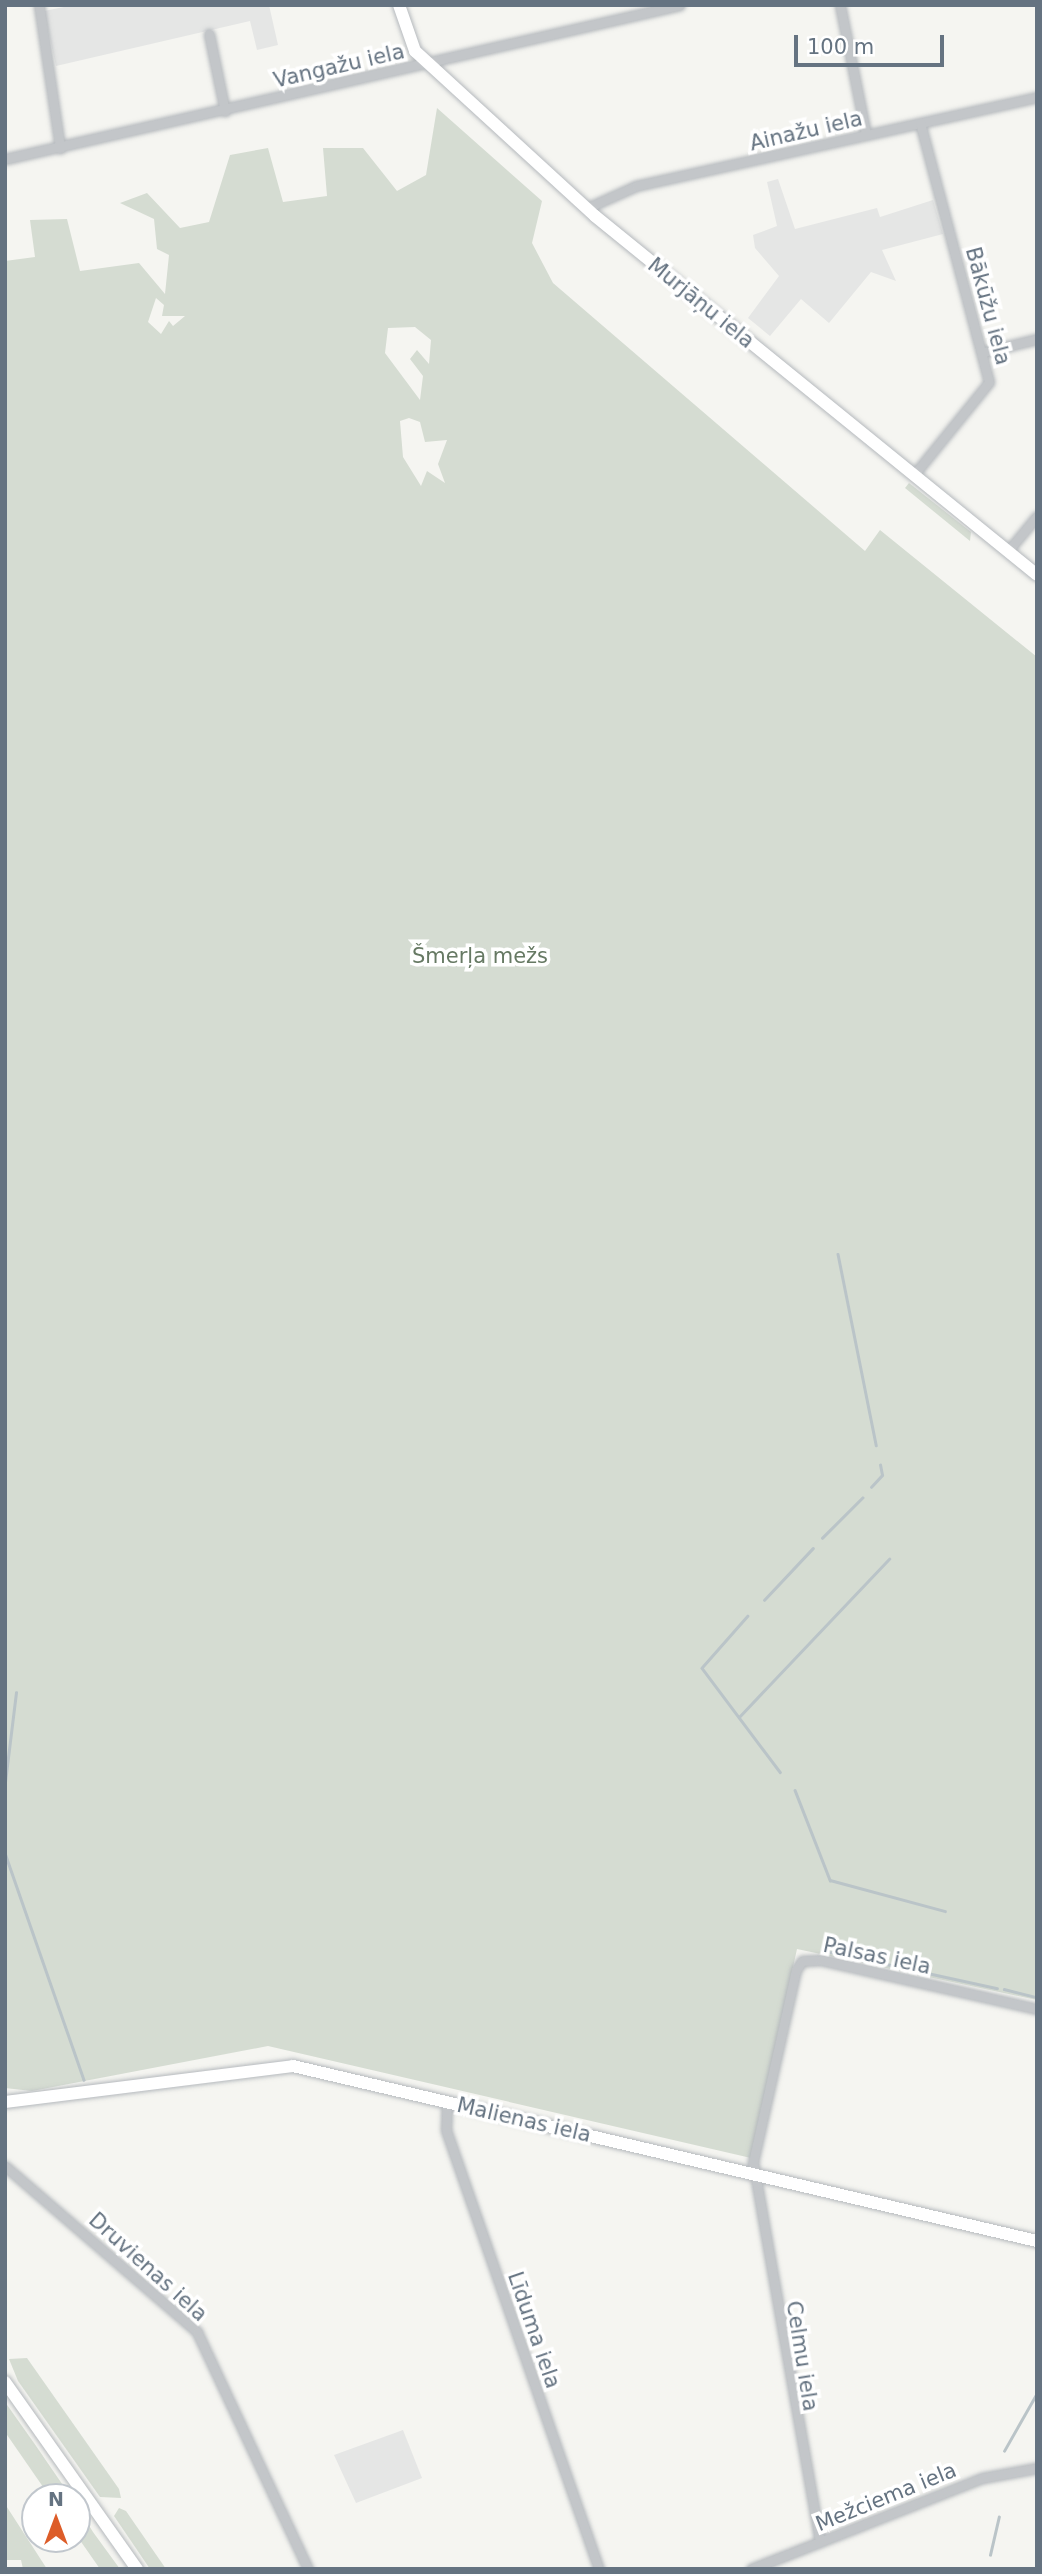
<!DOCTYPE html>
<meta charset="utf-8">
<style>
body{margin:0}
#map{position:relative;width:1042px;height:2574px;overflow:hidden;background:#f5f5f1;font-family:"DejaVu Sans",sans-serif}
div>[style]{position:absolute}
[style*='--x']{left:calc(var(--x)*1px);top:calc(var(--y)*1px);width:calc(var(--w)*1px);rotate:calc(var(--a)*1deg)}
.built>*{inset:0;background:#e5e6e5}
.green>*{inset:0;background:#d5dcd2}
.stream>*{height:2.5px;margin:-1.25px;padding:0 1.25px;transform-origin:1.25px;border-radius:1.25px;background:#bac4c8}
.roads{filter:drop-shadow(0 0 2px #b5b9bd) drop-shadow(0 0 2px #b5b9bd)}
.street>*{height:9px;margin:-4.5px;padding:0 4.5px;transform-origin:4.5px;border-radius:4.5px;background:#c3c6c9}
.secondary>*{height:12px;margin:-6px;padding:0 6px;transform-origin:6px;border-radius:6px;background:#fff}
span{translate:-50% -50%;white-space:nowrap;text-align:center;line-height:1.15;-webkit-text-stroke:7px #fff;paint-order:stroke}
.street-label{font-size:21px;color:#657381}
.park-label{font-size:21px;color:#667963}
.frame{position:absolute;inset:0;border:7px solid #657381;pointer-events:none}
.north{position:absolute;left:21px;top:2483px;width:70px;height:70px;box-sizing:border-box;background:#fff;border:2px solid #c1c7cd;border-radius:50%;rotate:0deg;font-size:19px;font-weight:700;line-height:28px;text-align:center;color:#657381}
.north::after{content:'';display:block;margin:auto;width:24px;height:32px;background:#dd5d29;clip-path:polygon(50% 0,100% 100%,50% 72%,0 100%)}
.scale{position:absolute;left:794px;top:35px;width:150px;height:32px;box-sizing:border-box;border:4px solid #657381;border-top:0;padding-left:9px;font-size:21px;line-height:24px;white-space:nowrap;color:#657381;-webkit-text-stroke:5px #fff;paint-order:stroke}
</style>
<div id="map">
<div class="built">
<div style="clip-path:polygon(74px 5px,269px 5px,278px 45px,257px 50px,250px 21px,56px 66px,44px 11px)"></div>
<div style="clip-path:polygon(778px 179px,795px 229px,877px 208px,880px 217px,933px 200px,943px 234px,882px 250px,896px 281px,871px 272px,829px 323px,801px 299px,770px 336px,748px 318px,779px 276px,755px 248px,753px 235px,777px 226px,767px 182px)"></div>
<div style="clip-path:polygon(403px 2430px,422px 2478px,356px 2503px,334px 2455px)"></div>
</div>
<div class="green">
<div style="clip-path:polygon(evenodd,437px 108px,542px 201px,532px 243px,553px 283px,865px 551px,880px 530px,1037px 657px,1037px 2000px,797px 1949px,751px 2158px,268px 2046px,32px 2091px,5px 2088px,5px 261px,35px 257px,30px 220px,67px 219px,80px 271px,139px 263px,165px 294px,169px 255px,157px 249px,154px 219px,120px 203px,147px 193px,180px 228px,209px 222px,230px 155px,268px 148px,283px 202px,327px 196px,323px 148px,363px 148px,397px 191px,426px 175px,437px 108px,156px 298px,164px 305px,162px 316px,185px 316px,173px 326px,169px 321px,161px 334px,148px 322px,156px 298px,437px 108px,415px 327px,431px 340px,429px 364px,417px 350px,410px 359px,423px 376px,420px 400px,385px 353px,388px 328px,415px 327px,437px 108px,409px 418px,420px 422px,425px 442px,447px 440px,438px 464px,445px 483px,427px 471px,421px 486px,403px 457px,400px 421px,409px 418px)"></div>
<div style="clip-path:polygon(909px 483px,971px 532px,970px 541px,905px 488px)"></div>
<div style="clip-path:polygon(27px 2358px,119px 2489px,121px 2498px,100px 2497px,18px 2381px,9px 2359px)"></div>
<div style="clip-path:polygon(5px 2402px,34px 2443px,71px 2497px,50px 2497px,5px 2432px)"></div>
<div style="clip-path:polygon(5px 2504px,47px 2569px,23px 2569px,21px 2560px,5px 2560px)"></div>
<div style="clip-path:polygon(77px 2506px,93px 2532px,120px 2569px,100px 2569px,77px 2536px)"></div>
<div style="clip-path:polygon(119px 2508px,126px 2511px,166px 2569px,150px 2569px,114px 2516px)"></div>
</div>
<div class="stream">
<div style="--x:838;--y:1254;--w:195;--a:78.7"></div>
<div style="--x:871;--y:1487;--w:16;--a:-47"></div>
<div style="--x:882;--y:1475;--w:10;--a:-101"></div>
<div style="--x:822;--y:1538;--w:57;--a:-45"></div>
<div style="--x:764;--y:1600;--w:71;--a:-46.7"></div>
<div style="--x:748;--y:1616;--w:69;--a:131.5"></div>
<div style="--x:702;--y:1668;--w:130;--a:53.1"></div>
<div style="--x:739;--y:1717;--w:218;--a:-46.5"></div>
<div style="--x:5;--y:1782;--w:90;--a:-83"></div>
<div style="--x:795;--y:1790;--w:97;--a:68.7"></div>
<div style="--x:830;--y:1880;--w:119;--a:15.1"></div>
<div style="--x:5;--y:1853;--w:240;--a:70.8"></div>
<div style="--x:822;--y:1950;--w:179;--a:12.3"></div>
<div style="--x:1004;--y:1989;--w:34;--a:14"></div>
<div style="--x:1004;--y:2451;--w:67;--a:-60.4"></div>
<div style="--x:990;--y:2555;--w:39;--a:-77"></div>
</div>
<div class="roads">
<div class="street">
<div style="--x:39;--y:5;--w:145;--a:81.6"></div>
<div style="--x:840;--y:5;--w:132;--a:78.6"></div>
<div style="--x:209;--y:34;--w:79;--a:78.3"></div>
<div style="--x:5;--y:159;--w:692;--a:-12.85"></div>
<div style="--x:587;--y:208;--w:54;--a:-24.2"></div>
<div style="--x:636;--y:186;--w:411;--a:-12.5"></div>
<div style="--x:984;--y:352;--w:55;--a:-13.8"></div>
<div style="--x:913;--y:476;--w:121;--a:-51"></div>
<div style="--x:989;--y:382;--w:268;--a:-104.9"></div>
<div style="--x:1008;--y:551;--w:45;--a:-50.4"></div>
<div style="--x:447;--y:2102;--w:28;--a:92"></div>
<div style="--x:446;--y:2130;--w:465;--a:70.8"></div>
<div style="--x:5;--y:2166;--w:254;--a:40.8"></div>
<div style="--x:197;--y:2332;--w:262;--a:64.9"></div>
<div style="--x:820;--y:2542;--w:386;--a:-100"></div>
<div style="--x:753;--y:2162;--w:197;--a:-77.4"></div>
<div style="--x:796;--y:1970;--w:11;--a:-56"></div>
<div style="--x:802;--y:1961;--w:19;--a:-3"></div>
<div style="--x:821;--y:1960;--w:221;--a:12.8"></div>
<div style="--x:751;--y:2569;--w:248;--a:-21.5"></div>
<div style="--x:982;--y:2478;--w:56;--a:-10.3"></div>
</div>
<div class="secondary">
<div style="--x:399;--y:5;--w:49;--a:70.8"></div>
<div style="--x:415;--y:51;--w:244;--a:42.5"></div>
<div style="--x:595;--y:216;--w:569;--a:39.08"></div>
<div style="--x:5;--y:2102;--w:290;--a:-7.1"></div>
<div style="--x:293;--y:2066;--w:764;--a:13.24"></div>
<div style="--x:5;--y:2382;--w:229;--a:54.8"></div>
</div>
</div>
<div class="street-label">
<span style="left:339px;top:66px;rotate:-13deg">Vangažu iela</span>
<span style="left:806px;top:131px;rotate:-13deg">Ainažu iela</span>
<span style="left:701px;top:303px;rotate:39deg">Murjāņu iela</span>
<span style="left:988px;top:306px;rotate:75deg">Bākūžu iela</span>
<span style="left:877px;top:1956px;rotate:12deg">Palsas iela</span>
<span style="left:524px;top:2120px;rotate:13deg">Malienas iela</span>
<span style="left:148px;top:2267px;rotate:42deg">Druvienas iela</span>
<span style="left:534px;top:2330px;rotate:71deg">Līduma iela</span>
<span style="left:802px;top:2356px;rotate:81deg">Celmu iela</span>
<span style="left:886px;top:2497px;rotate:-22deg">Mežciema iela</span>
</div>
<div class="park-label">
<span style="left:480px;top:956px">Šmerļa mežs</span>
</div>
<div class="frame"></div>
<div class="north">N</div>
<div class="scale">100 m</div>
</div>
